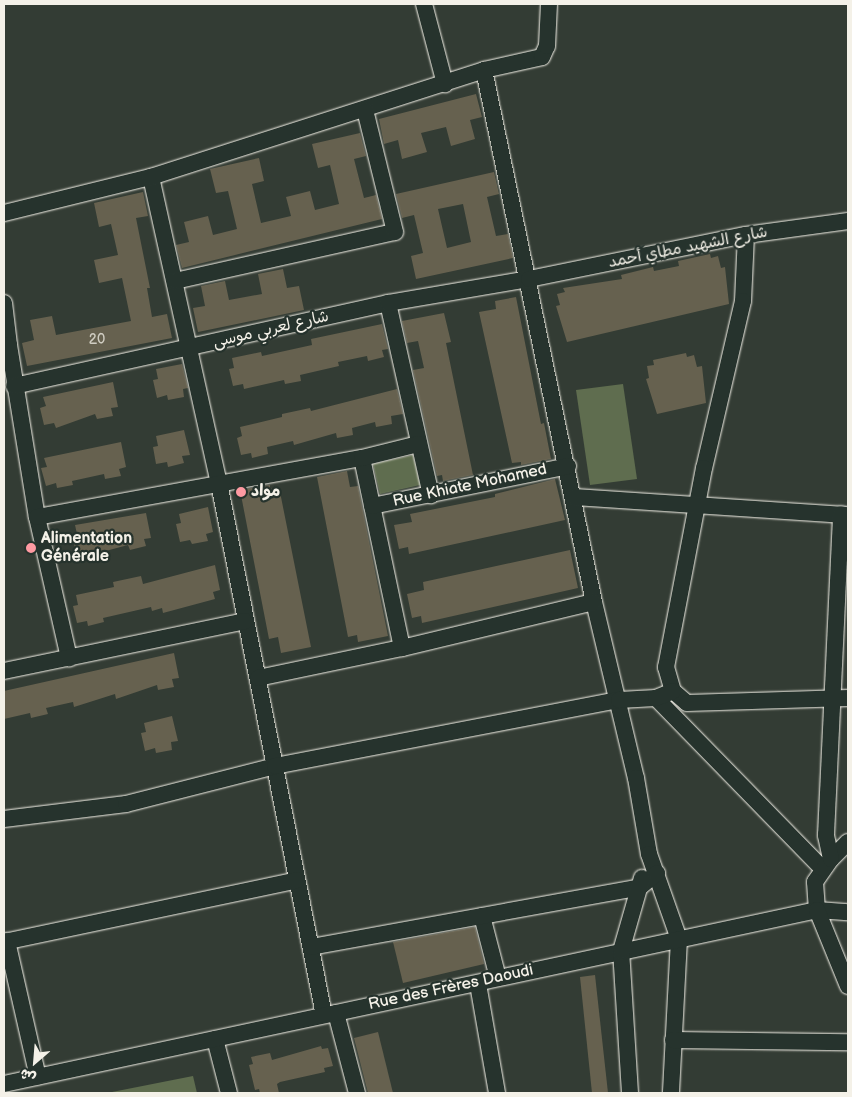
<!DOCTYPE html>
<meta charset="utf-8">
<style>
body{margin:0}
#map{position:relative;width:852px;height:1097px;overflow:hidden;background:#333c34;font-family:"Balsamiq Sans","Playpen Sans Arabic",sans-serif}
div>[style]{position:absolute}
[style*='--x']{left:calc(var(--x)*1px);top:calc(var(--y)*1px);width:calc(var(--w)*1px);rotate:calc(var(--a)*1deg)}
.green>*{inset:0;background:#5f6d4f}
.building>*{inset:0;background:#66614f}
.roads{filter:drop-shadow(0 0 1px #f4f1e8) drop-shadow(0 0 1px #f4f1e8)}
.minor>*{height:16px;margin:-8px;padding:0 8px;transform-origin:8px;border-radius:8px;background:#26332d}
.dots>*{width:14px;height:14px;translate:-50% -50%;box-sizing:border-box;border:2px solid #26332d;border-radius:50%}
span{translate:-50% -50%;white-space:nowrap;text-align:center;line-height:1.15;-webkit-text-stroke:4.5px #26332d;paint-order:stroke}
.number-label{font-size:14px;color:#d0cdc2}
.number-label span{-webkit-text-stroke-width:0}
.street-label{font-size:16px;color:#f4f1e8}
.poi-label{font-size:16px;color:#f4f1e8;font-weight:700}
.left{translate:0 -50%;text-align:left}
.frame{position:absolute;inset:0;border:5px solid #f4f1e8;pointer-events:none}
.north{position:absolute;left:10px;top:1037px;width:50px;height:50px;-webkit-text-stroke:4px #26332d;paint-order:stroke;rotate:207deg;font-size:14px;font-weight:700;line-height:20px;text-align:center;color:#f4f1e8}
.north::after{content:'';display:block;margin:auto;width:18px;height:22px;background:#f4f1e8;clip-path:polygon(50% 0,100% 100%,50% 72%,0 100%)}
</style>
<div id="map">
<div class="green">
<div style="clip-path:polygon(623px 384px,637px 479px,590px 485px,576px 390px)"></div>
<div style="clip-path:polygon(413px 455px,420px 485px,380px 494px,373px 464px)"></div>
<div style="clip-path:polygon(193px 1076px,197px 1093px,107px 1093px)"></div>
</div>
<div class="building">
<div style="clip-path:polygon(476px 94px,482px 117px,470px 120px,475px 139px,451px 146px,446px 127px,421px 133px,427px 152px,402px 159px,398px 140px,384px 144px,379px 119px)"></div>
<div style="clip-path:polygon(360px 133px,366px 156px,354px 159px,364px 198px,376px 195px,382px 219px,182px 268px,176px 245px,189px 242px,184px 222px,208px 216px,213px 235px,237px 229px,228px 191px,216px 193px,210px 169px,259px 158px,264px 181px,252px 184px,261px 223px,291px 216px,286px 197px,310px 191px,315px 210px,339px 204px,330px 165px,318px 168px,312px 144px)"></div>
<div style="clip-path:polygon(evenodd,494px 172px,499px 194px,487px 197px,496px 236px,508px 234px,513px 258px,416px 279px,411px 256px,423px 253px,414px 215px,402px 218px,396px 194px,494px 172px,463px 204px,471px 242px,447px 248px,438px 209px,463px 204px)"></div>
<div style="clip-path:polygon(143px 192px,148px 216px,136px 218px,150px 288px,147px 288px,152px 317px,167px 314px,172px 338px,27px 366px,22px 343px,34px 340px,30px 320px,52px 316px,56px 335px,131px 321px,122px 278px,99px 283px,94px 260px,118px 255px,111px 224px,99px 227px,94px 203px)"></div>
<div style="clip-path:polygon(710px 254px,711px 258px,718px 256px,721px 268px,725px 267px,729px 304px,567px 342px,556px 306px,560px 305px,557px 294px,565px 292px,563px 288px,622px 279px,621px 275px,653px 267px,654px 271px,679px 266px,678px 261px)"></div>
<div style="clip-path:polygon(283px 269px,287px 288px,299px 286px,304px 310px,198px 332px,193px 308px,205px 306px,201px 286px,225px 281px,229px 300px,262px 294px,258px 274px)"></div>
<div style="clip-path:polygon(516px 297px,541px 424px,544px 423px,551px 459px,521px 465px,521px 462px,512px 463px,479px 312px,496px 309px,495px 301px)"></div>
<div style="clip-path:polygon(444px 313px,451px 342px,446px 343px,473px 475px,443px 481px,442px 475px,437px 476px,413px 370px,424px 368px,418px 341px,407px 343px,402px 321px)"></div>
<div style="clip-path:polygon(382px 324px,388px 349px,382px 350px,384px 357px,368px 361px,367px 356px,338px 362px,339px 366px,300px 375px,301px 381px,285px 384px,284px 380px,244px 389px,243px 384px,233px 386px,229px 369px,234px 368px,232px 358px,261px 352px,262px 356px,312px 345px,311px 339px)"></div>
<div style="clip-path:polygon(686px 353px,687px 357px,694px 355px,697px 367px,702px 366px,706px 403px,657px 414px,646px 379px,649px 378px,647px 366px,654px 365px,653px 360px)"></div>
<div style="clip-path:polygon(182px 364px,188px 388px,183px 389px,184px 397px,168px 400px,167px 395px,157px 398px,153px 380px,158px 379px,156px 369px)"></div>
<div style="clip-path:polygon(113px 382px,118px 407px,111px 408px,113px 416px,97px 419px,95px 414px,56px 428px,54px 423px,44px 425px,40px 408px,46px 406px,43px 397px)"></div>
<div style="clip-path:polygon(397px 389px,403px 414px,391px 416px,392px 424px,376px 427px,375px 422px,352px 428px,353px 435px,337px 438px,336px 433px,294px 445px,293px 441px,267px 447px,268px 454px,252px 458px,251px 453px,241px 455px,237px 438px,242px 436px,240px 427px,282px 417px,282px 414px,310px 408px,311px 411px)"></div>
<div style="clip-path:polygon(184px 430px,190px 455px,182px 456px,184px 463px,168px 467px,167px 462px,156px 464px,153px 447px,158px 446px,156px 436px)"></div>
<div style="clip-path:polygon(121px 442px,126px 467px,119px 469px,121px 476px,105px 479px,104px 474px,72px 481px,73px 485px,57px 488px,56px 483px,46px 486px,41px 468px,47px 467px,44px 458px)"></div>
<div style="clip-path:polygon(347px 471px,350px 487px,358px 486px,388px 636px,358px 642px,357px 635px,348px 637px,317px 477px)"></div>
<div style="clip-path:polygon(555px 479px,565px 520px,409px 554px,408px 547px,399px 549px,394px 525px,412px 522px,410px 514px,495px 497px,495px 494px)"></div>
<div style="clip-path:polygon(270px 485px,270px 489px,279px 487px,311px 647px,281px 653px,278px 637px,269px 639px,240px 490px)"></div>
<div style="clip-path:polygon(208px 507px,213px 532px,206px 534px,208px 541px,192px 544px,190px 540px,180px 542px,176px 524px,181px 523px,179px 514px)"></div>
<div style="clip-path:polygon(146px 513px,151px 538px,144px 539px,146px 546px,130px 550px,128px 545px,87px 556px,86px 551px,76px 553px,72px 535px,77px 534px,75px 525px)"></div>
<div style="clip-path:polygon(570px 550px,578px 588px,422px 623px,421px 616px,412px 618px,407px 594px,424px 590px,423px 582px)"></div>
<div style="clip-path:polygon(215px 565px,220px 590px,213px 592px,215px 599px,163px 613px,162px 608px,152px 611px,151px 607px,103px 618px,104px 622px,88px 626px,87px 621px,77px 623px,73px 606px,78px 605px,76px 595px,114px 587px,113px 582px,141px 576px,143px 584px)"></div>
<div style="clip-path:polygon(174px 653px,179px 678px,172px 679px,174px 687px,158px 690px,157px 685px,116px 699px,115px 694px,74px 707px,73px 702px,46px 708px,48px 714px,31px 718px,30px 713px,4px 719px,4px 691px)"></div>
<div style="clip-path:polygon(172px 716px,178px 741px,171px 742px,172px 750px,156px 753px,155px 748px,145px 751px,141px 733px,146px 732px,144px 723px)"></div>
<div style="clip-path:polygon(475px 927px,484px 964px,403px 983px,393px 942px)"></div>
<div style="clip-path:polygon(595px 975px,608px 1093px,592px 1093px,580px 977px)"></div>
<div style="clip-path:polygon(378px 1032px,393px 1093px,368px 1093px,354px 1038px)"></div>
<div style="clip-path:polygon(321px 1046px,322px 1049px,328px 1048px,333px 1066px,324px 1068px,325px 1072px,280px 1082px,277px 1084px,279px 1093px,260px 1093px,259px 1089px,255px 1090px,249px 1065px,253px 1064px,251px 1057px,270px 1053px,272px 1060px)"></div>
</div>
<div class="roads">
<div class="minor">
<div style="--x:424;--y:4;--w:83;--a:75.3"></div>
<div style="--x:484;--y:70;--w:59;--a:-12.6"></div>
<div style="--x:542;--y:57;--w:12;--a:-66"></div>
<div style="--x:547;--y:46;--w:42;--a:-87.3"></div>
<div style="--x:151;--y:177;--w:313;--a:77.5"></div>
<div style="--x:219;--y:483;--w:542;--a:78.84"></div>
<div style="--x:4;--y:213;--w:151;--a:-13.8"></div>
<div style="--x:151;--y:177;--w:350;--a:-17.8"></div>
<div style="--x:484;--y:70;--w:543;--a:78.32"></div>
<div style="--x:594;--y:602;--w:181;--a:76.6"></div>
<div style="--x:636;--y:778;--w:77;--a:80.3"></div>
<div style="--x:649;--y:854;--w:90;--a:70.6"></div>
<div style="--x:679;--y:939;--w:154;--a:93"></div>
<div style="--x:746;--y:235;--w:66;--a:92.6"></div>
<div style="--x:743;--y:301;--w:171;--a:103.1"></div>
<div style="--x:704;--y:468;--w:203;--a:100.8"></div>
<div style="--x:666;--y:667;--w:25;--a:74"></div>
<div style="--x:673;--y:691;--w:18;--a:41"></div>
<div style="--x:687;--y:703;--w:161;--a:-1.8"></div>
<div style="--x:175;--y:281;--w:225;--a:-12.6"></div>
<div style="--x:395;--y:232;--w:126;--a:-103.8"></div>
<div style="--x:4;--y:303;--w:42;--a:83.2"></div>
<div style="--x:388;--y:303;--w:197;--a:77.4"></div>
<div style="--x:4;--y:346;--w:5;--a:-11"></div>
<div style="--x:9;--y:345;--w:174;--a:80.8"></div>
<div style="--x:37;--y:517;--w:145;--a:77.2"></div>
<div style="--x:14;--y:386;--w:383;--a:-12.5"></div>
<div style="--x:388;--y:303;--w:143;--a:-9.7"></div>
<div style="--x:529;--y:279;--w:221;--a:-11.5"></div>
<div style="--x:746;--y:235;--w:103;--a:-7.8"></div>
<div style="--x:362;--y:458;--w:194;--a:78.1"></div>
<div style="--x:575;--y:497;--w:274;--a:3.8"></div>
<div style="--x:372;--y:506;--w:200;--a:-11.5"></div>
<div style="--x:37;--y:517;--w:330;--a:-10.3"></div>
<div style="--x:362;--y:458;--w:58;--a:-14"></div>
<div style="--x:4;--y:671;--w:246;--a:-11.7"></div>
<div style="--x:258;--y:678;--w:147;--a:-11.8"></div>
<div style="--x:402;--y:648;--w:197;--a:-13.5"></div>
<div style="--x:656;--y:698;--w:239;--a:45.7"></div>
<div style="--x:4;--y:819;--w:123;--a:-7"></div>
<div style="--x:126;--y:804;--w:154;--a:-14.3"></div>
<div style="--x:275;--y:766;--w:350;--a:-10.9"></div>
<div style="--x:619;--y:700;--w:37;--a:-3"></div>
<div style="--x:656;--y:698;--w:18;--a:-22"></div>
<div style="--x:848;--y:842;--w:24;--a:135"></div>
<div style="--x:831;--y:859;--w:28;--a:125"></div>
<div style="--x:815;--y:882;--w:28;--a:86"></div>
<div style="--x:817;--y:910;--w:31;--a:4"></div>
<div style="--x:831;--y:859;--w:25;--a:-102"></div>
<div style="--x:826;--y:835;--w:321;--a:-87.3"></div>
<div style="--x:482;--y:916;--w:64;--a:75.5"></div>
<div style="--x:7;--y:941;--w:139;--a:77.2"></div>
<div style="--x:4;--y:942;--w:299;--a:-11.9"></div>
<div style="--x:311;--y:947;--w:334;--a:-10.3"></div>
<div style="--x:640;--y:887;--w:22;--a:-39"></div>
<div style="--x:478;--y:984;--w:111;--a:80.1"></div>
<div style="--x:336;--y:1013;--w:83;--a:75.3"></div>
<div style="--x:215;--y:1039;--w:56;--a:75.5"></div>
<div style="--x:673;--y:1040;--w:175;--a:0.7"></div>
<div style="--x:4;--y:1084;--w:831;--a:-12.08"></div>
<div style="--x:817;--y:910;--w:82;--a:67.8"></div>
<div style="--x:630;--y:1093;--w:142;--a:-93.6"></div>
<div style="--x:621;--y:951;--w:76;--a:-74"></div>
</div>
</div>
<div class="dots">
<div style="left:241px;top:492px;background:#ff9aa2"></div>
<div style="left:31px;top:548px;background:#ff9aa2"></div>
</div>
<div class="number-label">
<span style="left:97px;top:340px">20</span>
</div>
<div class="street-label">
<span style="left:688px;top:248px;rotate:-11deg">شارع الشهيد مطاي أحمد</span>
<span style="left:271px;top:330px;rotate:-13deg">شارع لعربي موسى</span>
<span style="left:470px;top:486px;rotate:-12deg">Rue Khiate Mohamed</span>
<span style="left:451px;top:988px;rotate:-12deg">Rue des Frères Daoudi</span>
</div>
<div class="poi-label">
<span class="left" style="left:251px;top:492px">مواد</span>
<span class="left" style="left:41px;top:548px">Alimentation<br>Générale</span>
</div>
<div class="frame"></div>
<div class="north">ش</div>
</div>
